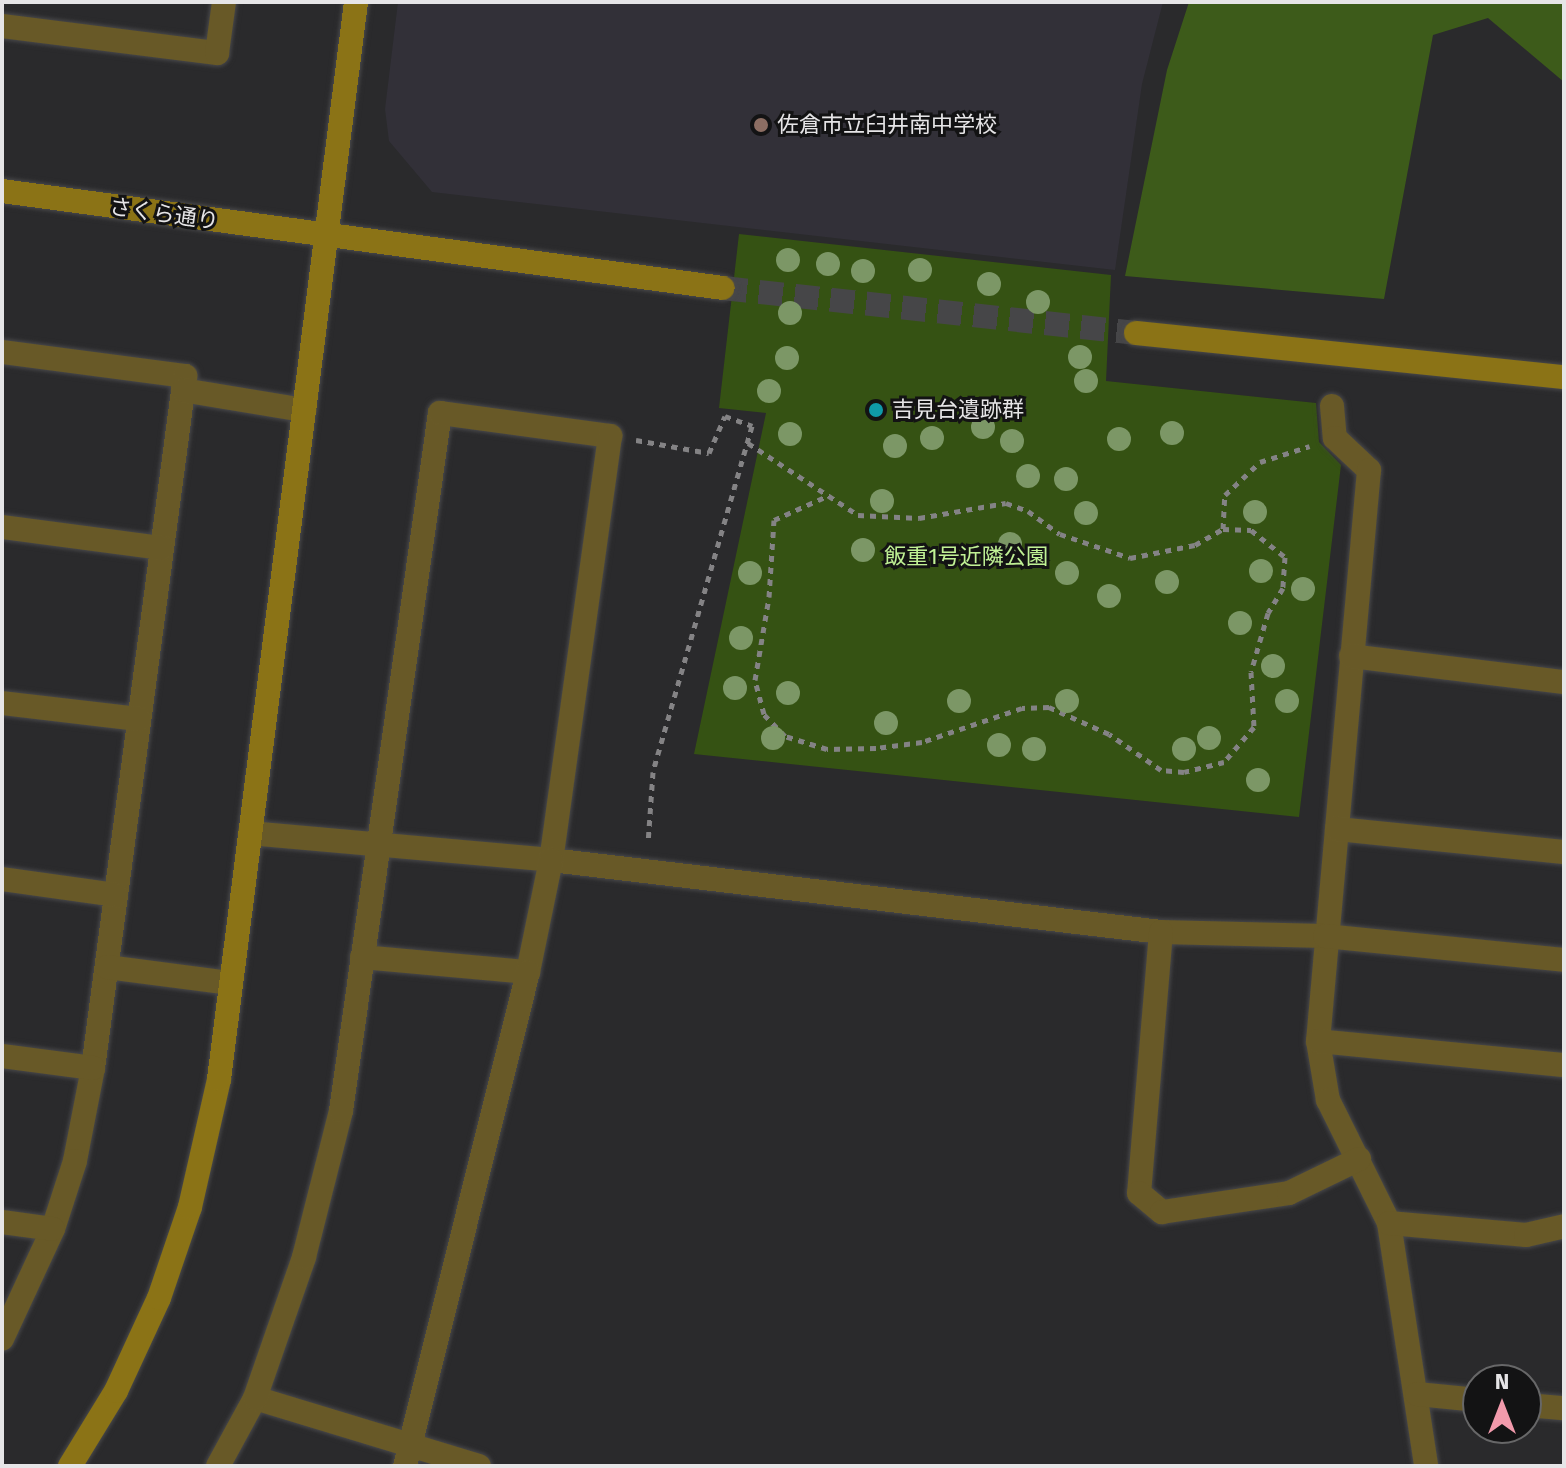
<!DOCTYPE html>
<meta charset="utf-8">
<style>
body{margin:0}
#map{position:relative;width:1566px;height:1468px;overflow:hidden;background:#2a2a2c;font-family:"Fira Sans","Noto Sans JP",sans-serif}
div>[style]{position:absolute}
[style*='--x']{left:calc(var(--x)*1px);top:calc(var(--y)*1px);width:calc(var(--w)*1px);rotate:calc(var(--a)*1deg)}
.built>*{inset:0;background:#323038}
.green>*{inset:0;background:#355213}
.forest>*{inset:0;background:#3d5b1a}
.secondary-tunnel>*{height:24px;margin-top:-12px;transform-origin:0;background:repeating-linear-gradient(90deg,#464648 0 24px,transparent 0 36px)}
.path>*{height:5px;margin-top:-2.5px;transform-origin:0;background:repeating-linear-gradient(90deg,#848385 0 6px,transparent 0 12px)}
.roads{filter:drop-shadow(0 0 2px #48484a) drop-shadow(0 0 2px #48484a)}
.street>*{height:24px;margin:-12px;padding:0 12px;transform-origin:12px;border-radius:12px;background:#685927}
.secondary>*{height:24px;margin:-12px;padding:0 12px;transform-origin:12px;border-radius:12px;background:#8b7316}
.trees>*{width:24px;height:24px;margin:-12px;border-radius:50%;background:#7c9766}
.dots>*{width:22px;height:22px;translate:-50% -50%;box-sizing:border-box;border:4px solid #131314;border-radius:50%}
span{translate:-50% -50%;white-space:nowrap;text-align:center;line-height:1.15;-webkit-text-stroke:6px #131314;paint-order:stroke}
.poi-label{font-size:22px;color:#e6e5e7}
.left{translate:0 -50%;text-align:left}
.street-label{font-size:22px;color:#e6e5e7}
.park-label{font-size:22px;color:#c0f195}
.frame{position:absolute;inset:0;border:4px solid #e6e5e7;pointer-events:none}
.north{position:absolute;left:1462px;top:1364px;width:80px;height:80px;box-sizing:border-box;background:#131314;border:2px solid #676768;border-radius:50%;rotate:0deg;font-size:22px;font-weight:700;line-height:32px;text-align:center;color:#e6e5e7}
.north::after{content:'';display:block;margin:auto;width:28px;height:36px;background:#f29aac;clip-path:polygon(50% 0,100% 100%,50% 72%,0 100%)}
</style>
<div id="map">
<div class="built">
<div style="clip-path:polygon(398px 2px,1163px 2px,1142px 84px,1115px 270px,432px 192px,389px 141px,385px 109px)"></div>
</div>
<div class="green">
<div style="clip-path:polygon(739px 234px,1111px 275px,1106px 381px,1316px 403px,1319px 442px,1341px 465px,1299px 817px,694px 754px,766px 413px,719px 408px)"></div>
</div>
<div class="forest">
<div style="clip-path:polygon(1189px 2px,1564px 2px,1564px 82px,1488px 18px,1433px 35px,1384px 299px,1125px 276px,1167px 70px)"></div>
</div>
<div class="secondary-tunnel">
<div style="--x:723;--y:288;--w:415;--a:6.2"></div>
</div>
<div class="path">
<div style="--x:636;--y:440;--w:74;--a:10.1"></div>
<div style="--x:709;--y:453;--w:40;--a:-66.6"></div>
<div style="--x:725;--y:416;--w:29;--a:20"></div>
<div style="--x:752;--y:426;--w:360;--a:106"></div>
<div style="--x:653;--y:772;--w:71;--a:94"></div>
<div style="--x:748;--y:443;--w:131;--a:33.2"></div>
<div style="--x:858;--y:515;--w:61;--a:2.8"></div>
<div style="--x:919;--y:518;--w:88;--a:-9.8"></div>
<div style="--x:1006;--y:503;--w:23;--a:20"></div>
<div style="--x:1028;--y:511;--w:39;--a:36"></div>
<div style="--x:1060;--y:534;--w:74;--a:18.9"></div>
<div style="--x:1130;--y:558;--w:66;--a:-11.3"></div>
<div style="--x:1195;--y:545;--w:32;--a:-30"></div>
<div style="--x:1223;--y:529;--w:28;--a:2"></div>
<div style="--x:1251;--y:530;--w:43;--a:38.5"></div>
<div style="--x:1285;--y:557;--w:31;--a:94"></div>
<div style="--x:1283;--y:588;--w:29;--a:121"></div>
<div style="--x:1268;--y:613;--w:61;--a:106.1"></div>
<div style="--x:1251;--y:672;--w:55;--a:86.9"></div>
<div style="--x:1254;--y:727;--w:46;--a:130.6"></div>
<div style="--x:1224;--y:762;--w:41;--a:166"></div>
<div style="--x:1184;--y:772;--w:23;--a:-175"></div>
<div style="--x:1161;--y:770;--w:63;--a:-145.3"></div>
<div style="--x:1109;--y:734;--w:66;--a:-155.8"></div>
<div style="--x:1049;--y:707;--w:27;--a:178"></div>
<div style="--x:1022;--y:708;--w:106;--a:161.2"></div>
<div style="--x:922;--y:742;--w:46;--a:172.6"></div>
<div style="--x:876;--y:748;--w:49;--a:178.8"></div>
<div style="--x:827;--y:749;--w:44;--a:-162.8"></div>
<div style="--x:785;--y:736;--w:30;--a:-134"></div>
<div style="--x:764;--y:714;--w:35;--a:-105"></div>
<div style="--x:755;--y:680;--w:84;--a:-80.4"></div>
<div style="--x:769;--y:597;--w:77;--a:-86.3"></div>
<div style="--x:774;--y:520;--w:56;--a:-24.3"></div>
<div style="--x:1223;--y:529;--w:34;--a:-87"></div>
<div style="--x:1225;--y:495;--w:48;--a:-43.3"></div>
<div style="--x:1260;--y:462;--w:52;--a:-17.7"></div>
</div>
<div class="roads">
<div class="street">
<div style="--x:2;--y:26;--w:217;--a:7.2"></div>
<div style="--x:217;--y:53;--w:51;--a:-82.2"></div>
<div style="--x:2;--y:352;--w:185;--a:7.5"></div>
<div style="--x:185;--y:376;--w:698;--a:97.57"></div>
<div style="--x:93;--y:1068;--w:95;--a:101"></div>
<div style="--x:75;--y:1161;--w:71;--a:107.9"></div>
<div style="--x:53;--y:1229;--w:121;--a:114.9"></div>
<div style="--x:183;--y:390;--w:123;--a:9.4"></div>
<div style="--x:1332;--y:406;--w:32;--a:85"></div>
<div style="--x:1335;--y:438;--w:47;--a:43.3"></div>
<div style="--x:1369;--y:470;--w:573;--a:95.1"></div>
<div style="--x:1318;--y:1041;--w:60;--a:80.4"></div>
<div style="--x:1328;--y:1100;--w:137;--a:63.6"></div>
<div style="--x:1389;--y:1223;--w:246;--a:81.3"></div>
<div style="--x:2;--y:527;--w:161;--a:7.5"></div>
<div style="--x:1351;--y:656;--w:215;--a:7"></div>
<div style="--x:2;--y:703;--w:138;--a:6.7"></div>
<div style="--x:1337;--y:829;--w:228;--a:5.8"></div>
<div style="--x:250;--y:833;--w:302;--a:5.1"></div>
<div style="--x:551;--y:860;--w:614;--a:6.73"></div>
<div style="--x:1161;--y:932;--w:164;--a:1.4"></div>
<div style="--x:1325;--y:936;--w:240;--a:5.7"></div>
<div style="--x:2;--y:879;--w:115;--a:8"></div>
<div style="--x:1161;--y:932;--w:262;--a:94.8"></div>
<div style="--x:1139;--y:1193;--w:30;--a:40"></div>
<div style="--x:1162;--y:1212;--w:128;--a:-8.5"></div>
<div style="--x:1289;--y:1193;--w:78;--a:-25.9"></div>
<div style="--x:362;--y:957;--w:167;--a:5.2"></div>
<div style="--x:107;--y:967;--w:125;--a:7.4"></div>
<div style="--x:1318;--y:1041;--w:247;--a:5.6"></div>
<div style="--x:2;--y:1056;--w:92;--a:7.5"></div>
<div style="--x:2;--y:1222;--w:51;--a:7.8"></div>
<div style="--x:1389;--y:1223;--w:138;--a:5"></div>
<div style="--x:1526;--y:1235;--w:39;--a:-13"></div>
<div style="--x:1417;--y:1394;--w:61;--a:5.6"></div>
<div style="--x:255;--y:1398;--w:234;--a:16.9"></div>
<div style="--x:1526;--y:1405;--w:38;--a:5"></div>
<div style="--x:218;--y:1466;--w:77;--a:-61.4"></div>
<div style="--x:255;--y:1398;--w:149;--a:-70.8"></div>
<div style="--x:304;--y:1257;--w:151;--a:-75.8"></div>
<div style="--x:341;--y:1111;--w:705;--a:-81.93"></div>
<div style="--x:440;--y:413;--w:172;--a:7.7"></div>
<div style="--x:610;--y:436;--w:428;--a:97.9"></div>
<div style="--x:551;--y:860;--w:114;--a:101.6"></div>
<div style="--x:528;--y:972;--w:509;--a:103.98"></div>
</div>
<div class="secondary">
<div style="--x:2;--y:191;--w:727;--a:7.66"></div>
<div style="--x:1136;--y:333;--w:430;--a:5.9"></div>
<div style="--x:70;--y:1466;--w:88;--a:-58.5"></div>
<div style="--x:116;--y:1391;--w:102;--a:-65.2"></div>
<div style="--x:159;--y:1298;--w:96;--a:-71.2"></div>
<div style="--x:190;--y:1207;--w:131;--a:-77.2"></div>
<div style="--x:219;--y:1079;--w:1086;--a:-82.75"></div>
</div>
</div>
<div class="trees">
<div style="left:788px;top:260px"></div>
<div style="left:828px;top:264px"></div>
<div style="left:920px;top:270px"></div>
<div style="left:863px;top:271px"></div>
<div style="left:989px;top:284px"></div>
<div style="left:1038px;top:302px"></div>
<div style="left:790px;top:313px"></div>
<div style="left:1080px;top:357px"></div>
<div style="left:787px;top:358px"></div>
<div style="left:1086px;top:381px"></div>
<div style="left:769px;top:391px"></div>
<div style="left:983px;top:427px"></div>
<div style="left:1172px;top:433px"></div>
<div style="left:790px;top:434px"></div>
<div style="left:932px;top:438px"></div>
<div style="left:1119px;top:439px"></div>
<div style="left:1012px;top:441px"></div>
<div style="left:895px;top:446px"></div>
<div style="left:1028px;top:476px"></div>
<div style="left:1066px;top:479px"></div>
<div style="left:882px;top:501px"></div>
<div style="left:1255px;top:512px"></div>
<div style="left:1086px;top:513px"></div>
<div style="left:1010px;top:544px"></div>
<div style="left:863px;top:550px"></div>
<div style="left:1261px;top:571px"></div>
<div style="left:750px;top:573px"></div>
<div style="left:1067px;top:573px"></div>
<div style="left:1167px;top:582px"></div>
<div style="left:1303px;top:589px"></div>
<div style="left:1109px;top:596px"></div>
<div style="left:1240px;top:623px"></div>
<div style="left:741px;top:638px"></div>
<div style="left:1273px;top:666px"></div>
<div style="left:735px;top:688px"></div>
<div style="left:788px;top:693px"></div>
<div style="left:959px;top:701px"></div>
<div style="left:1067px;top:701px"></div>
<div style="left:1287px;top:701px"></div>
<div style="left:886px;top:723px"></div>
<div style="left:773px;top:738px"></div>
<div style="left:1209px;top:738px"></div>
<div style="left:999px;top:745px"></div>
<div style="left:1034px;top:749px"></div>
<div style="left:1184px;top:749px"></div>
<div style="left:1258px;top:780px"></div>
</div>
<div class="dots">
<div style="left:761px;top:125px;background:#8d6e63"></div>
<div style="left:876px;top:410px;background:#0f9aa8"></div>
</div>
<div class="poi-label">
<span class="left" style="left:777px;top:125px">佐倉市立臼井南中学校</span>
<span class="left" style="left:892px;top:410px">吉見台遺跡群</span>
</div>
<div class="street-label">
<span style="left:164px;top:214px;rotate:8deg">さくら通り</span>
</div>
<div class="park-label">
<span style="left:966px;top:557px">飯重1号近隣公園</span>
</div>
<div class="frame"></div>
<div class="north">N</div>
</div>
